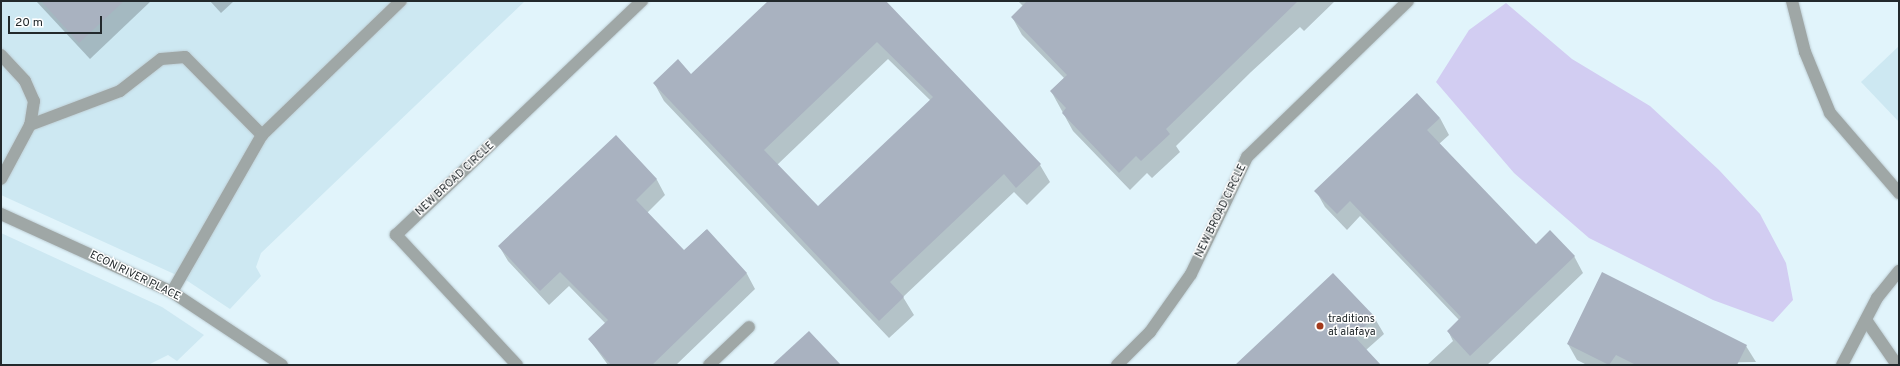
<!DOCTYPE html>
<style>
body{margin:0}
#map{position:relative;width:1900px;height:366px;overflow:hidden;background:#e1f4fb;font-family:Overpass,sans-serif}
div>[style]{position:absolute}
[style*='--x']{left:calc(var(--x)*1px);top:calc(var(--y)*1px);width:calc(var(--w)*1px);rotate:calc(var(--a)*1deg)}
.built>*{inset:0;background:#cde8f2}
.water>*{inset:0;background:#d2cdf2}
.shadow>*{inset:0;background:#0003}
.building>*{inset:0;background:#a9b2c0}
.roads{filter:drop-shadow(0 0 1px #bfcfd6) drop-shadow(0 0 1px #bfcfd6)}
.minor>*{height:12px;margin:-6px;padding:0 6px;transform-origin:6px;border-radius:6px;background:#9fa7a6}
.dots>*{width:11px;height:11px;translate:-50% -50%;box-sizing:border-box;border:2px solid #fff;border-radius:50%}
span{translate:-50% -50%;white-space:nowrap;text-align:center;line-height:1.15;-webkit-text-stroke:3px #fff;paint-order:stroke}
.street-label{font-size:11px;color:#22292c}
.poi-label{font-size:11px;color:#22292c}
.left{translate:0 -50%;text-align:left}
.frame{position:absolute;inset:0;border:2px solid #22292c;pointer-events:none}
.scale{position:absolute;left:8px;top:16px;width:94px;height:18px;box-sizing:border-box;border:2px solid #22292c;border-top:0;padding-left:5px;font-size:12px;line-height:14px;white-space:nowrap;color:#22292c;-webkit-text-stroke:3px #fff;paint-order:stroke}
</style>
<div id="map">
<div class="built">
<div style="clip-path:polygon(1px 1px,525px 1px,261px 253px,256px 267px,261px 276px,230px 309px,183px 278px,1px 195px)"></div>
<div style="clip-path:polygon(1899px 46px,1899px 122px,1861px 82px)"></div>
<div style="clip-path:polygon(1px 233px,162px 307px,204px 335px,177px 361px,168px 355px,148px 365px,1px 365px)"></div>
</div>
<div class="water">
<div style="clip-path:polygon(1506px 3px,1572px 59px,1650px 106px,1719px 170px,1760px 214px,1786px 263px,1793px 300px,1773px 322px,1713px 300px,1589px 238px,1514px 173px,1436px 82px,1469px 30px)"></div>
</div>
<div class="shadow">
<div style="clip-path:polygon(36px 1px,151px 1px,90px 59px)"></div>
<div style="clip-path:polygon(210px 1px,234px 1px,221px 13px)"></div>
<div style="clip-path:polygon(evenodd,770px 1px,885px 1px,1040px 165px,1050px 182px,1027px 205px,1014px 192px,903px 297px,914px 315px,889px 338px,664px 101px,654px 83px,691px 75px,770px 1px,888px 59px,931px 101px,818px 208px,777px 165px,888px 59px)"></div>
<div style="clip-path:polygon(1018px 1px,1335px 1px,1304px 31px,1300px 27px,1251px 72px,1176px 146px,1180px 152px,1152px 178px,1147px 173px,1130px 190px,1073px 131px,1051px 91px,1064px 78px,1022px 35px,1012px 17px,1023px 6px)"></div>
<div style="clip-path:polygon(1440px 118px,1449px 135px,1439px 144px,1536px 245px,1574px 256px,1583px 273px,1487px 365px,1427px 365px,1453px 341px,1448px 331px,1459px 320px,1360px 216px,1347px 230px,1325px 207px,1316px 191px)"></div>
<div style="clip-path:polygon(615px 137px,657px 180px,665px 195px,647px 213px,684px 251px,706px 230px,747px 274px,755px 289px,676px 365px,608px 365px,589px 339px,606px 324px,569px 286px,549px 305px,508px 261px,499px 246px)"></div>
<div style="clip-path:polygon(1374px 317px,1384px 334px,1366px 350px,1379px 365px,1236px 365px)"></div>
<div style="clip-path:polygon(1568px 344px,1746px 346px,1756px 362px,1587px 365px,1577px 360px)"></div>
</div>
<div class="building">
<div style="clip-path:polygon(41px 1px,124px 1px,79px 43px)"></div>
<div style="clip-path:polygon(evenodd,768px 1px,886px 1px,1041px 164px,1016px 188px,1004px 174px,890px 282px,904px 297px,879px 321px,653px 83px,678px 59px,691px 74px,768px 1px,877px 42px,933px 97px,818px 206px,764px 150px,877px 42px)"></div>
<div style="clip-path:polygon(1027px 1px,1298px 1px,1166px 129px,1170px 134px,1141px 161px,1136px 156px,1119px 173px,1062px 113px,1066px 108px,1050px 91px,1067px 75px,1011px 17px)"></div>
<div style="clip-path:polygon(1417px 93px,1440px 118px,1427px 130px,1536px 244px,1550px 230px,1575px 256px,1470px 356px,1447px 331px,1461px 317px,1350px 201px,1337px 214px,1314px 191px)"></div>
<div style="clip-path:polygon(616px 135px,657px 179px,636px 200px,684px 250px,707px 229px,747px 273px,652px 365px,611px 365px,588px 339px,608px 320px,560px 272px,540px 291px,498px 246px)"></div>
<div style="clip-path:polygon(1602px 272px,1747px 345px,1737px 365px,1636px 365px,1616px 355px,1609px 365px,1567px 344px)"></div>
<div style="clip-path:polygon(1333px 273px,1375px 317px,1354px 336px,1381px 365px,1235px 365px)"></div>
<div style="clip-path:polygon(809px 331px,841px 365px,772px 365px)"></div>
</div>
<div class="roads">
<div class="minor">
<div style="--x:1792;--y:1;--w:53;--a:75.7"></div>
<div style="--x:1805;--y:52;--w:66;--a:67.7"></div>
<div style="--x:1830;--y:113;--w:106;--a:49.2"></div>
<div style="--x:1;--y:55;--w:35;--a:47"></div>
<div style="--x:25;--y:81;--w:22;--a:66"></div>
<div style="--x:34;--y:101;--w:24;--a:99"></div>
<div style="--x:30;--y:125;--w:61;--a:118.2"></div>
<div style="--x:30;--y:125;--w:96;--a:-20.7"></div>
<div style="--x:120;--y:91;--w:52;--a:-38"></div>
<div style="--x:161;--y:59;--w:24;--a:-5"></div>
<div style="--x:185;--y:57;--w:110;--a:45.4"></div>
<div style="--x:1;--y:214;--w:188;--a:24.5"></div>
<div style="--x:172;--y:292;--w:132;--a:33.6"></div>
<div style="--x:172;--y:292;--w:181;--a:-60.2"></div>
<div style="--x:262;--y:135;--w:193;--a:-44"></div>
<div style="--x:1866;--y:320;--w:55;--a:55.4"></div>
<div style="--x:517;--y:365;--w:178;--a:-132.9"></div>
<div style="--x:396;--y:235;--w:340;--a:-43.6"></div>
<div style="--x:709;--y:365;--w:55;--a:-43.5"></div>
<div style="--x:1117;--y:365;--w:47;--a:-45"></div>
<div style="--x:1150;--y:332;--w:71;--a:-54.7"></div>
<div style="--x:1191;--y:274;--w:130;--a:-64.4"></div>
<div style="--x:1247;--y:157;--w:224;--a:-44.1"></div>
<div style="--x:1842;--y:365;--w:76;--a:-62.4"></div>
<div style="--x:1877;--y:298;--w:35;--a:-51"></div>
</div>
</div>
<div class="dots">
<div style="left:1320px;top:326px;background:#a33b1e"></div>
</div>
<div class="street-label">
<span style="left:455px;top:179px;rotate:-43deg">NEW BROAD CIRCLE</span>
<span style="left:1221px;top:211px;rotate:-64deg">NEW BROAD CIRCLE</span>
<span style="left:135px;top:276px;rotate:26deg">ECON RIVER PLACE</span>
</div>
<div class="poi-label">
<span class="left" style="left:1328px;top:326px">traditions<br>at alafaya</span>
</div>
<div class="frame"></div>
<div class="scale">20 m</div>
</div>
